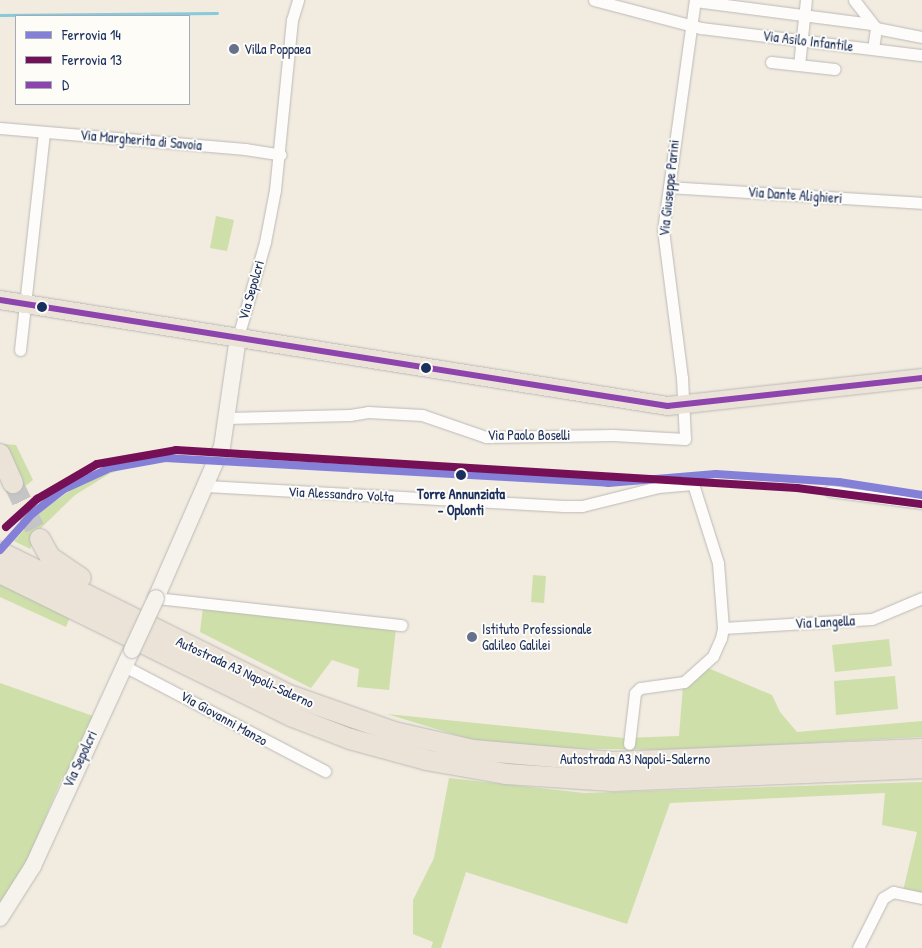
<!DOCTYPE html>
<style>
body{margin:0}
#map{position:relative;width:922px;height:948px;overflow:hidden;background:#f1ebe0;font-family:"Patrick Hand",sans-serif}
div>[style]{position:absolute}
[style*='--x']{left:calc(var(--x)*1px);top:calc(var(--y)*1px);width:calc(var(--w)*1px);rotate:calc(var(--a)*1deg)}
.green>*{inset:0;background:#cedfaa}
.stream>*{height:3px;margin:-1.5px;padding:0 1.5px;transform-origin:1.5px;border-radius:1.5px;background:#87cada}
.highway-tunnel>*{height:20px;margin-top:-10px;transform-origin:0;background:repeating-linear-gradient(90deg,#c6c5c6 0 20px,transparent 0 30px)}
.roads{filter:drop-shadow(0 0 1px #bbbab7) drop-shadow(0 0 1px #bbbab7)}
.street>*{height:11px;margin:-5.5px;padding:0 5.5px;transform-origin:5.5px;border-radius:5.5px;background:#fdfcfa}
.secondary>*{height:16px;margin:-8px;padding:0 8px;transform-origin:8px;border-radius:8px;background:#f6f2ec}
.primary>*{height:18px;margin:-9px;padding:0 9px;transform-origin:9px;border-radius:9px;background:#ebe3d8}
.highway>*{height:20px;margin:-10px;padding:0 10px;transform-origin:10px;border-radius:10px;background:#ebe3d8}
.bridges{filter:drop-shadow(0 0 1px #bbbab7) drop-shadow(0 0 1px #bbbab7)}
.secondary-bridge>*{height:16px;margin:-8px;padding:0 8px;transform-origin:8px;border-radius:8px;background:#f6f2ec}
.bus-1>*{height:6px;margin:-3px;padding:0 3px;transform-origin:3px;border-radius:3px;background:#8e44ad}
.rail-1>*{height:8px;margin:-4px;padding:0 4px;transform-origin:4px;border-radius:4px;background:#8480d7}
.rail-2>*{height:8px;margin:-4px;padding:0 4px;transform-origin:4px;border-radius:4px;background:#751056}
.dots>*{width:14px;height:14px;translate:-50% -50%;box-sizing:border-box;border:2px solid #fdfcf7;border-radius:50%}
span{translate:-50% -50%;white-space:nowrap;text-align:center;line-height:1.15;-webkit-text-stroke:4px #fdfcf7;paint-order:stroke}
.street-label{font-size:14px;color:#1b2f5e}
.poi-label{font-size:14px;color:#1b2f5e}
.left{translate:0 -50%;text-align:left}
.stop-label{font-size:14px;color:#1b2f5e;font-weight:700}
.legend{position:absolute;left:15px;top:15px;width:175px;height:90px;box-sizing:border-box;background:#fdfcf7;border:1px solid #a3aaba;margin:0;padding:6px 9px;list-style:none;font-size:15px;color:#1b2f5e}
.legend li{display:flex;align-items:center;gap:10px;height:25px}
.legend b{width:25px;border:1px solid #a3aaba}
</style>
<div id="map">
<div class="green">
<div style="clip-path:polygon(216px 216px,234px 220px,227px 251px,210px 248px)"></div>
<div style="clip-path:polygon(4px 444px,16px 445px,33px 480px,24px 487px)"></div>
<div style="clip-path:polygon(138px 463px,109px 474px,75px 495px,40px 529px,30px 549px,14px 541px,39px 513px,82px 482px)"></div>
<div style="clip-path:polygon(533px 575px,546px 576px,544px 603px,531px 602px)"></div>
<div style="clip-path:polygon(0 584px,70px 617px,66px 627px,0 597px)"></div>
<div style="clip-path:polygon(203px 607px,396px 628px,389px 690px,357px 687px,359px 669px,332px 660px,311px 688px,200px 632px)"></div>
<div style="clip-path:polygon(889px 639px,892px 666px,835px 672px,832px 645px)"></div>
<div style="clip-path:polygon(708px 668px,772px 695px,780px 712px,797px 732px,922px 721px,922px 737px,678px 750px,536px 748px,469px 739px,387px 714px,624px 738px,679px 736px,683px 686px,692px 684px)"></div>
<div style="clip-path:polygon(895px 676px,898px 709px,836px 715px,834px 681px)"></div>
<div style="clip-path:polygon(0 683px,93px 716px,65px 779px,62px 778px,25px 866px,0 903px)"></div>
<div style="clip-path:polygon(449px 778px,584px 793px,922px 782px,922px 895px,903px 891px,917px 832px,882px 825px,885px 793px,670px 803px,627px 924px,466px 872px,441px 948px,431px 948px,433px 942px,413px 934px,413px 900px,434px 858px)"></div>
</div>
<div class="stream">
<div style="--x:0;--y:15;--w:217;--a:-0.5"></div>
</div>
<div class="highway-tunnel">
<div style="--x:13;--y:483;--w:62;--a:64.3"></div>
</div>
<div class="roads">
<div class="street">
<div style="--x:594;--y:0;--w:111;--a:14.7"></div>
<div style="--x:701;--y:28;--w:223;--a:7"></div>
<div style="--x:854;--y:0;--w:36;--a:52"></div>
<div style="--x:876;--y:28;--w:21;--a:98"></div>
<div style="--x:695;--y:1;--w:178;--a:7.4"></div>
<div style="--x:876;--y:28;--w:47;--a:11.1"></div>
<div style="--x:771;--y:62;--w:64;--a:6.2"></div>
<div style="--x:799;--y:65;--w:65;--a:-83.9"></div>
<div style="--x:0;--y:128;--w:246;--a:4.9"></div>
<div style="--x:245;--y:149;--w:36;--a:9"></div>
<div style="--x:669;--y:187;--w:254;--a:3.6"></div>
<div style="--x:238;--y:337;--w:99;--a:-74.1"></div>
<div style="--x:265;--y:242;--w:53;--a:-79.1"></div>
<div style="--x:275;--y:190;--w:171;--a:-84.3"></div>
<div style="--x:292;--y:20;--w:21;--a:-73"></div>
<div style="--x:20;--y:350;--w:219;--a:-83.7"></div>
<div style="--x:226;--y:418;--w:124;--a:-1.4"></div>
<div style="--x:350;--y:415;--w:18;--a:-9"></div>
<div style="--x:368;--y:412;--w:54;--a:3.2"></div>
<div style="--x:422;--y:415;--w:68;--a:19"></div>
<div style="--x:486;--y:437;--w:127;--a:-0.9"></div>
<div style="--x:613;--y:435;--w:72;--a:3.2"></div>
<div style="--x:685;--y:439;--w:61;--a:-92.8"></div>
<div style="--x:682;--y:378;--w:149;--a:-97.3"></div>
<div style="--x:663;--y:230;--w:232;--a:-82.1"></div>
<div style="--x:206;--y:486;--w:358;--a:3.2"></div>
<div style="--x:563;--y:506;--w:19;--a:0"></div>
<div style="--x:582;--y:506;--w:78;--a:-14"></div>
<div style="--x:658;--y:487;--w:35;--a:-5"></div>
<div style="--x:693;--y:484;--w:83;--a:72.4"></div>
<div style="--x:718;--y:563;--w:65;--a:85.6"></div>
<div style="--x:723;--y:628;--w:10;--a:101"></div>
<div style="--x:721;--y:638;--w:20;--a:114"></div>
<div style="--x:713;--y:656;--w:39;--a:138"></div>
<div style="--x:684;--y:682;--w:44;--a:172.2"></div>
<div style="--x:640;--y:688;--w:7;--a:135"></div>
<div style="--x:635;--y:693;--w:51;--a:96.7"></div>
<div style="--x:830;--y:491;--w:93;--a:7.4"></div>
<div style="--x:156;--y:598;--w:247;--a:6.3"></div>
<div style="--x:723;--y:628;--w:149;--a:-3.5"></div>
<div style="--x:872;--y:619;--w:54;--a:-22.8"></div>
<div style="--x:124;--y:666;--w:227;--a:27.6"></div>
<div style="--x:858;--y:948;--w:56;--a:-63.4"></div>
<div style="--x:883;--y:898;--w:12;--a:-31"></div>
<div style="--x:893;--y:892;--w:30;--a:12"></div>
</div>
<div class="secondary">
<div style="--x:156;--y:598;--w:165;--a:-66.4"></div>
<div style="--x:222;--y:447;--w:111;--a:-81.7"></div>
<div style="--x:0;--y:918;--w:62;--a:-57.6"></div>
<div style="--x:33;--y:866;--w:238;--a:-65.4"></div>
</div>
<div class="primary">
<div style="--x:0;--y:300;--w:676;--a:9.02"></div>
<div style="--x:668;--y:406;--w:256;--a:-6.3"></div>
</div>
<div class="highway">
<div style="--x:0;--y:454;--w:32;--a:66"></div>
<div style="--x:40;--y:539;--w:21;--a:61"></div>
<div style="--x:50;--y:557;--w:37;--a:34"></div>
<div style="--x:0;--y:552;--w:326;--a:26.3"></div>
<div style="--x:292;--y:696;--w:108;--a:19.4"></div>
<div style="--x:394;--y:732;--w:81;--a:12.8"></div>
<div style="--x:473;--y:750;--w:140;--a:4.9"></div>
<div style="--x:612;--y:762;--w:310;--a:-2.4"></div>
<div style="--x:0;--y:573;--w:326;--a:26.2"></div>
<div style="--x:293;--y:717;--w:61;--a:21.1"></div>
<div style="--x:350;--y:739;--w:79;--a:15.4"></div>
<div style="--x:426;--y:760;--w:81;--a:9.9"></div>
<div style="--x:506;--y:774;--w:107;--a:3.7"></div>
<div style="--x:613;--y:781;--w:309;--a:-2.4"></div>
</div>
</div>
<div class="bridges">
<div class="secondary-bridge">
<div style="--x:132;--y:650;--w:57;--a:-65.2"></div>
</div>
</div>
<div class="bus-1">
<div style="--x:0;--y:300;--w:676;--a:9.02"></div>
<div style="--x:668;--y:406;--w:256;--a:-6.3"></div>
</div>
<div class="rail-1">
<div style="--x:0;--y:550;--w:48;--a:-48.4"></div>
<div style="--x:32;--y:514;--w:41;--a:-38"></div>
<div style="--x:64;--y:489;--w:51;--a:-24.5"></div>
<div style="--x:110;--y:468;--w:56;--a:-10.3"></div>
<div style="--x:165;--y:458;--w:444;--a:3.2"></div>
<div style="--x:608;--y:483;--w:108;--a:-4.8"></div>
<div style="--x:716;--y:474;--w:123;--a:3.7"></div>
<div style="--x:839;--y:482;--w:84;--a:8.9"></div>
</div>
<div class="rail-2">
<div style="--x:6;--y:527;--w:42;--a:-42.1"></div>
<div style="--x:37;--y:499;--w:69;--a:-30.3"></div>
<div style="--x:97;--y:464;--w:80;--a:-10"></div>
<div style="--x:176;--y:450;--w:622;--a:3.5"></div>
<div style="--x:797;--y:488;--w:125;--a:7.4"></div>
</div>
<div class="dots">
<div style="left:234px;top:49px;background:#66718c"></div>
<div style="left:42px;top:307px;background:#1b2f5e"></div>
<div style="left:426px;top:368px;background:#1b2f5e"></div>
<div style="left:461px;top:475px;background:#1b2f5e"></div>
<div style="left:472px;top:637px;background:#66718c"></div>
</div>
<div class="street-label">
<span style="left:808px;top:41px;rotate:7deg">Via Asilo Infantile</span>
<span style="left:141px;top:140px;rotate:5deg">Via Margherita di Savoia</span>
<span style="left:669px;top:188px;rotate:-84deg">Via Giuseppe Parini</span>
<span style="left:795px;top:195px;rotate:4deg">Via Dante Alighieri</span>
<span style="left:251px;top:290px;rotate:-74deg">Via Sepolcri</span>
<span style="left:529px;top:435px">Via Paolo Boselli</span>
<span style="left:341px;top:494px;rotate:3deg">Via Alessandro Volta</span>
<span style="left:825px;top:622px;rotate:-3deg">Via Langella</span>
<span style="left:245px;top:672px;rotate:25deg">Autostrada A3 Napoli-Salerno</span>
<span style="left:224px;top:718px;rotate:29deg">Via Giovanni Manzo</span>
<span style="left:80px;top:759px;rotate:-65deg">Via Sepolcri</span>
<span style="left:635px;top:759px">Autostrada A3 Napoli-Salerno</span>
</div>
<div class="poi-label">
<span class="left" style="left:244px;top:49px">Villa Poppaea</span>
<span class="left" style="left:482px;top:637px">Istituto Professionale<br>Galileo Galilei</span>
</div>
<div class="stop-label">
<span style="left:461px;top:502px">Torre Annunziata<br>- Oplonti</span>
</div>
<ul class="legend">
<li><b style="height:6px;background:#8480d7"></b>Ferrovia 14</li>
<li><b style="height:6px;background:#751056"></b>Ferrovia 13</li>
<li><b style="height:6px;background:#8e44ad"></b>D</li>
</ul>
</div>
